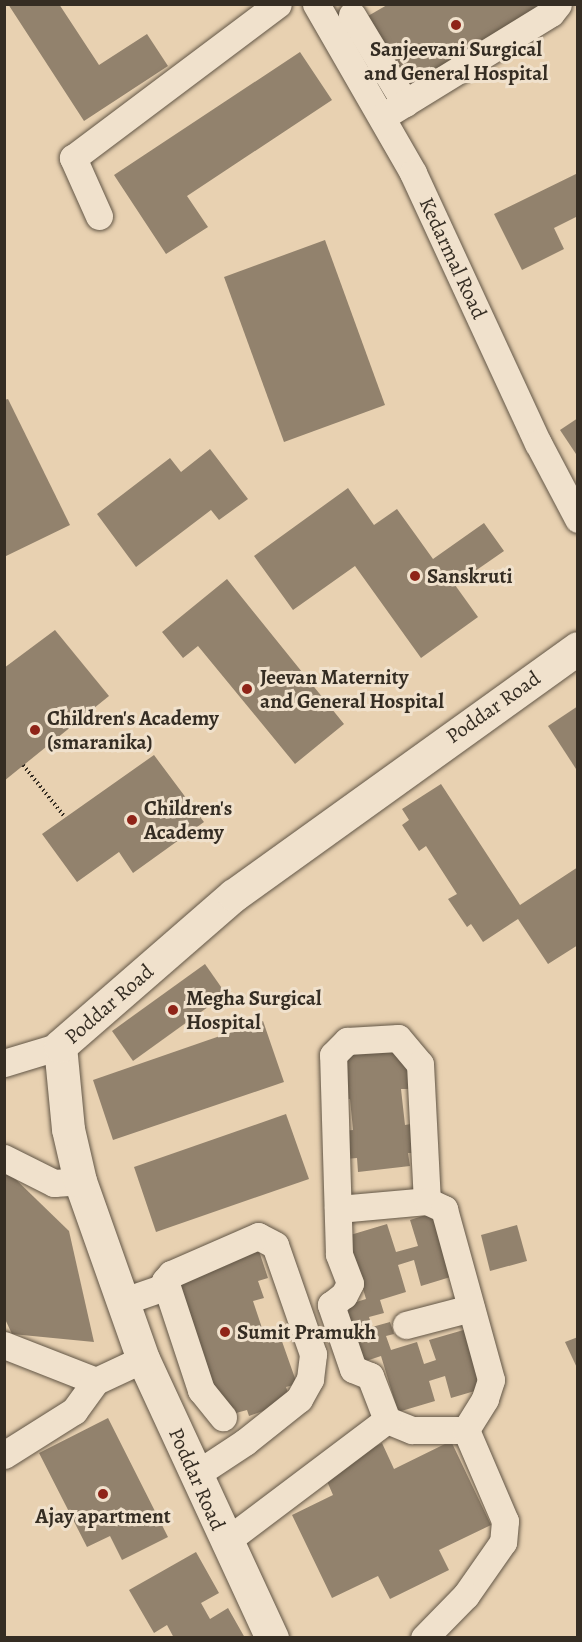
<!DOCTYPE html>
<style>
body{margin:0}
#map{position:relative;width:582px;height:1642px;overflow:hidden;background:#e8d1b1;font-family:Alegreya,serif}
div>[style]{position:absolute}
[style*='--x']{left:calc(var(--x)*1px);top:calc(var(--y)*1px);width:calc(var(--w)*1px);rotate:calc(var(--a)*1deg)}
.building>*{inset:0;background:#92826d}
.path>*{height:4px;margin-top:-2px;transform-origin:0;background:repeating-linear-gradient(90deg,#352d23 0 1.5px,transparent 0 4.5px)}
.roads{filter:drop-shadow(0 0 2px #625646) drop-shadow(0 0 2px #625646)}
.street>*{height:27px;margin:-13.5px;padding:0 13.5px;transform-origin:13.5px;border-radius:13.5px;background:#f0e1cc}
.secondary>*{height:33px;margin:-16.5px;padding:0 16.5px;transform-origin:16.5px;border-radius:16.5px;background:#f0e1cc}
.dots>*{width:16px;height:16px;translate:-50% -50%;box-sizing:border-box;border:3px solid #f0e1cc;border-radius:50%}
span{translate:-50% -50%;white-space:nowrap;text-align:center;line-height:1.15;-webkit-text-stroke:6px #f0e1cc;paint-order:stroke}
.poi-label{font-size:21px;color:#352d23;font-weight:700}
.left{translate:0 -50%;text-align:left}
.street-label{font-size:21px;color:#352d23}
.frame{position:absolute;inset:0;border:6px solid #352d23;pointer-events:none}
</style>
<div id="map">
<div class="building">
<div style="clip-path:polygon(8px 4px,59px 4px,99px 65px,147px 34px,168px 66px,84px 121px)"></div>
<div style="clip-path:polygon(387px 5px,550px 5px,414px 89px,368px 16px)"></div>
<div style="clip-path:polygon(300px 52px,332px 100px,187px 196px,208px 227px,166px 254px,114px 175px)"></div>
<div style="clip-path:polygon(578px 173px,578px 216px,554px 228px,564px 249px,522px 270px,494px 214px)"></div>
<div style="clip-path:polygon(325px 240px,385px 405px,284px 442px,224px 277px)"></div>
<div style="clip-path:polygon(8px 399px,70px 525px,4px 557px,4px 400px)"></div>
<div style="clip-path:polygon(578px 418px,578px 457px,560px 430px)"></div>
<div style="clip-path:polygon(210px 449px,248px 499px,219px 520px,211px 510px,136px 567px,97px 514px,170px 458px,181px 472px)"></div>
<div style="clip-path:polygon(348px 488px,374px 525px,397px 509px,433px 559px,484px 523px,504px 551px,455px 585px,478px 617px,421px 658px,355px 566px,293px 610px,254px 556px)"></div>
<div style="clip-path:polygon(227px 579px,344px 724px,295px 764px,198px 646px,183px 658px,162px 632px)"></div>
<div style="clip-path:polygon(55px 630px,109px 696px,4px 781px,4px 668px)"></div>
<div style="clip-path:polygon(578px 706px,578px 772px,548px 726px)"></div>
<div style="clip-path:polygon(154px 755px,204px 822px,133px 873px,119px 852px,77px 882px,42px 834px)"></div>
<div style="clip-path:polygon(441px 784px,520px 905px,578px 867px,578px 945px,548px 964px,518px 919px,483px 942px,471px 924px,467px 927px,448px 899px,457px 894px,426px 846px,419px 851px,402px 825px,409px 820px,402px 809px)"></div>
<div style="clip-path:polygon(205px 964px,226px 994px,133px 1061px,112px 1031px)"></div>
<div style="clip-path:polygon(263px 1021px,284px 1082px,113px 1140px,93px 1080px)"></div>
<div style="clip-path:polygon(397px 1048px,407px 1058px,410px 1089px,401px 1089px,405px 1125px,411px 1124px,414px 1153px,408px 1153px,410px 1166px,358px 1172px,357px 1158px,345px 1159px,342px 1131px,353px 1130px,350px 1099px,340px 1099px,345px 1053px)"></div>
<div style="clip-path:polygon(286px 1114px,309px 1179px,156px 1232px,134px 1167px)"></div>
<div style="clip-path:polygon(4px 1168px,69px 1231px,94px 1342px,12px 1334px,4px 1317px)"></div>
<div style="clip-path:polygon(438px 1211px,457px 1275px,421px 1286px,414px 1260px,398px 1265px,406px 1292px,380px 1300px,384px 1313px,369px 1317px,372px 1327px,390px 1322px,394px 1334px,386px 1336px,391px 1350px,417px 1342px,424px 1364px,436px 1360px,429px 1340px,467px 1329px,485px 1388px,451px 1398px,445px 1376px,429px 1381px,435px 1401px,398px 1412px,381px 1356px,357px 1364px,340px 1307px,366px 1299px,347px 1236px,387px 1224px,396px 1252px,418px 1246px,410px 1220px)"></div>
<div style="clip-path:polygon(517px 1225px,527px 1261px,490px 1271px,481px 1235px)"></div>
<div style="clip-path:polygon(259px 1251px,268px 1278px,258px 1281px,264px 1298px,253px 1301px,264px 1334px,278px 1330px,297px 1384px,286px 1387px,291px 1401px,249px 1416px,247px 1410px,236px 1413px,234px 1408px,228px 1410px,218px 1404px,170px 1282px)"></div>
<div style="clip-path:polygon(578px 1337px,578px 1370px,565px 1342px)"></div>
<div style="clip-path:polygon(108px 1418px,168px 1537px,122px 1560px,110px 1536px,87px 1547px,39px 1453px)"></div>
<div style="clip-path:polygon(451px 1441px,491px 1525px,439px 1550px,449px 1570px,390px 1599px,378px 1576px,332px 1598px,292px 1515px,333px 1495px,323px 1472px,382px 1443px,394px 1469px)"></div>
<div style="clip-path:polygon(196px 1552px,219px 1593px,201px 1603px,210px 1619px,228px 1608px,245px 1638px,174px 1638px,167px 1625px,154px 1633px,129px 1590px)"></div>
</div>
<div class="path">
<div style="--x:23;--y:765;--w:67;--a:51.1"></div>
</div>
<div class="roads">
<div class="street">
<div style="--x:316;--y:4;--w:195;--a:60.1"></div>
<div style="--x:413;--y:173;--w:298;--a:65.2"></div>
<div style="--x:538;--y:443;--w:86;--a:62.2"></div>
<div style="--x:352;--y:15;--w:103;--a:58.9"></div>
<div style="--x:382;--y:117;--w:198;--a:-31.6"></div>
<div style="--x:551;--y:13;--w:11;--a:-52"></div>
<div style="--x:99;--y:216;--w:64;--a:-114.1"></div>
<div style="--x:73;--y:158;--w:256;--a:-36.9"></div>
<div style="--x:4;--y:1063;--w:59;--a:-16.9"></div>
<div style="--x:4;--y:1158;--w:56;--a:26.6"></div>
<div style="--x:54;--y:1183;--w:26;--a:-4"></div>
<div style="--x:338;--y:1209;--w:89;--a:-5.1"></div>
<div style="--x:124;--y:1301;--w:37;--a:-19"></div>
<div style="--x:406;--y:1325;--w:67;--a:-14.7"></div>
<div style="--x:4;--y:1345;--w:99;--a:21.4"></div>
<div style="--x:96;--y:1381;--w:52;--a:-25.1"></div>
<div style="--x:387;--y:1420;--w:27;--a:22"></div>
<div style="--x:412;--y:1430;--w:54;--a:0"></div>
<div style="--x:4;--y:1455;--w:83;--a:-32.2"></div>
<div style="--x:74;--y:1411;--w:37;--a:-54"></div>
<div style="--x:195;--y:1475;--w:60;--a:-33.4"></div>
<div style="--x:245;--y:1442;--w:69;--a:-38.5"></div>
<div style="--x:299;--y:1399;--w:23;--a:-61"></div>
<div style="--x:310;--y:1379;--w:25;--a:-83"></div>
<div style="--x:313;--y:1354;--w:115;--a:-109.2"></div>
<div style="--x:275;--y:1245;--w:19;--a:-152"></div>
<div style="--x:258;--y:1236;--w:95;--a:156.4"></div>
<div style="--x:171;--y:1274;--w:9;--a:131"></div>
<div style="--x:165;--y:1281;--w:115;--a:71.7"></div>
<div style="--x:201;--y:1390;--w:35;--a:51"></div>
<div style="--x:225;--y:1542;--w:203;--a:-37"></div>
<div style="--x:387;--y:1420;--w:47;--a:-111.1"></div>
<div style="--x:370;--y:1376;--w:18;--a:-158"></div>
<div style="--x:353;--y:1369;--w:68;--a:-109"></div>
<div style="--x:331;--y:1305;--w:16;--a:-38"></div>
<div style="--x:344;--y:1295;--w:13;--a:-63"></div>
<div style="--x:350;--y:1283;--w:31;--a:-111"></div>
<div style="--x:339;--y:1254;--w:199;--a:-91.7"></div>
<div style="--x:333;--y:1055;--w:20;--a:-45"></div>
<div style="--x:347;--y:1041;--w:51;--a:-3.4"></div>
<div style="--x:398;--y:1038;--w:34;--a:50"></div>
<div style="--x:420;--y:1064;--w:137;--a:87.1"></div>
<div style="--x:427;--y:1201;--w:19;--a:25"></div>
<div style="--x:444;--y:1209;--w:177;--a:74.6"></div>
<div style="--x:491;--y:1380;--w:20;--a:108"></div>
<div style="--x:485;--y:1399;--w:36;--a:122"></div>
<div style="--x:466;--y:1430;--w:99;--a:66.8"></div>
<div style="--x:505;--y:1521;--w:21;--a:95"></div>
<div style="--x:503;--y:1542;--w:65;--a:124.9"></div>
<div style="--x:466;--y:1595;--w:60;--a:134.3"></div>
</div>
<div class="secondary">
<div style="--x:272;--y:1638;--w:307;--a:-114.8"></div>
<div style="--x:143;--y:1359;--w:189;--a:-109.5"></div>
<div style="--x:80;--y:1181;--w:53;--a:-103"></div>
<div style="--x:68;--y:1129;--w:83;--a:-95.5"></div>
<div style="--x:60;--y:1046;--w:230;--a:-41"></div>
<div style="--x:234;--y:895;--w:423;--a:-35.7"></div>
</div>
</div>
<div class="dots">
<div style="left:456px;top:25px;background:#8f2418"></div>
<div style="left:415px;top:576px;background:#8f2418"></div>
<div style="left:247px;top:689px;background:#8f2418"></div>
<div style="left:35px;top:730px;background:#8f2418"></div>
<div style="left:132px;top:820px;background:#8f2418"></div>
<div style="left:173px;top:1010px;background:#8f2418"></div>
<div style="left:225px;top:1332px;background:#8f2418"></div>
<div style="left:103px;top:1494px;background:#8f2418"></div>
</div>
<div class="poi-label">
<span style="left:456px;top:61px">Sanjeevani Surgical<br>and General Hospital</span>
<span class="left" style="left:427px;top:576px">Sanskruti</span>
<span class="left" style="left:260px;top:689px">Jeevan Maternity<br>and General Hospital</span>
<span class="left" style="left:47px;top:730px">Children's Academy<br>(smaranika)</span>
<span class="left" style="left:144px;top:820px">Children's<br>Academy</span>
<span class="left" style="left:186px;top:1010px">Megha Surgical<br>Hospital</span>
<span class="left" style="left:237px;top:1332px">Sumit Pramukh</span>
<span style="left:103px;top:1516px">Ajay apartment</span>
</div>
<div class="street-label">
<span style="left:453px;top:258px;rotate:65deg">Kedarmal Road</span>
<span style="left:493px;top:707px;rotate:-35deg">Poddar Road</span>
<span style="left:109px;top:1004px;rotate:-41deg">Poddar Road</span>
<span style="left:197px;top:1479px;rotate:66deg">Poddar Road</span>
</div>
<div class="frame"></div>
</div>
